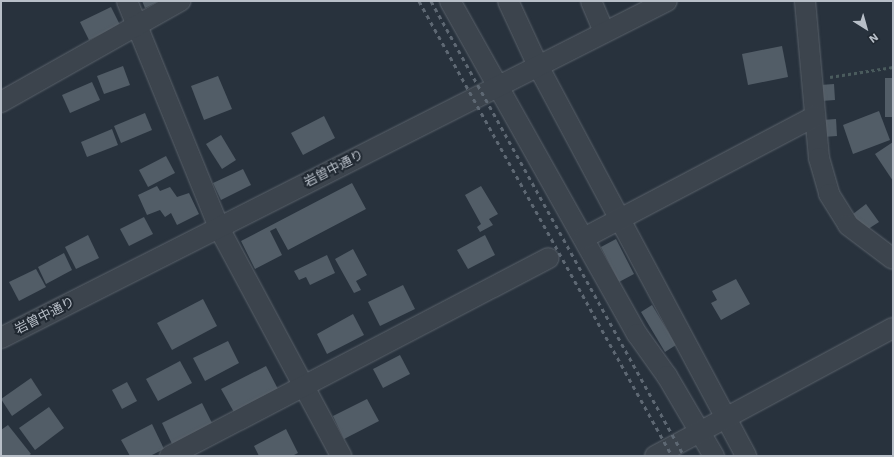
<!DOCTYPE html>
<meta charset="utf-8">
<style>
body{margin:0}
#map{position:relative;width:894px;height:457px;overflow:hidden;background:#28323d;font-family:"Work Sans","Noto Sans JP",sans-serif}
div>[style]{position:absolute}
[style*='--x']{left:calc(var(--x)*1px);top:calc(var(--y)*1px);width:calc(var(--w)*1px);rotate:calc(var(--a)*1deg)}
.building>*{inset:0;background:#525d67}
.path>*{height:2.5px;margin-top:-1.25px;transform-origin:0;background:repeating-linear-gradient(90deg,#4a5b5d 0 3px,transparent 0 6px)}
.roads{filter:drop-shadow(0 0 1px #5a626b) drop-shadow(0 0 1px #5a626b)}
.minor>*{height:20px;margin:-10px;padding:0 10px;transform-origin:10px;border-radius:10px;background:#3c444d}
.rail>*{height:3px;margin-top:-1.5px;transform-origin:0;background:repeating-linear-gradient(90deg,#5e6873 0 4px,transparent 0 8px)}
span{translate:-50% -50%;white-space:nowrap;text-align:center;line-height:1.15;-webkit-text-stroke:4px #212932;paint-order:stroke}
.street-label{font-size:13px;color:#b8bfc8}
.frame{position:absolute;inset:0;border:2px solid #b8bfc8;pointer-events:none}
.north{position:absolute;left:846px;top:8px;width:40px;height:40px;-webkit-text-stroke:3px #212932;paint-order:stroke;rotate:143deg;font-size:11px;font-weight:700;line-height:16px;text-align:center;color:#b8bfc8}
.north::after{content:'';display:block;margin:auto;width:14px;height:18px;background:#b8bfc8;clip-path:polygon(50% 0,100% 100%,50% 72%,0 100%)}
</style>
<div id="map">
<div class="building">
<div style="clip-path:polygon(142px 1px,159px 1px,145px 8px)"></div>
<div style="clip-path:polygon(111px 7px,120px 25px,89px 40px,80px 22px)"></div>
<div style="clip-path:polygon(782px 46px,788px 77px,748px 85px,742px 54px)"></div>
<div style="clip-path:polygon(123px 66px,130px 85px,104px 94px,97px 76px)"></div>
<div style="clip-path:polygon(218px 76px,232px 109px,204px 120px,191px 86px)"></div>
<div style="clip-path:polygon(885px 78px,893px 78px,893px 117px,885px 117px)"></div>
<div style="clip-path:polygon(92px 82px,100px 100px,70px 113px,62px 95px)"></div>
<div style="clip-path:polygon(834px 84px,835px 100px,821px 101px,820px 85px)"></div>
<div style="clip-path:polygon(879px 111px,890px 140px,853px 154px,843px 125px)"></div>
<div style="clip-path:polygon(145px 113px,152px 130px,121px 143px,114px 126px)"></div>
<div style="clip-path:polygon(324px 116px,335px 138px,303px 155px,291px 133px)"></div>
<div style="clip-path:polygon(836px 119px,837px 136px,823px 137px,822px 120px)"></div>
<div style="clip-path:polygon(112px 129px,118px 145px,87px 157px,81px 142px)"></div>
<div style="clip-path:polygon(221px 135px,236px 160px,222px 169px,206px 144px)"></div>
<div style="clip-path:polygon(893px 142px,893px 181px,875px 154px)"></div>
<div style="clip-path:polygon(166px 156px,175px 173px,148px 187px,139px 170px)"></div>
<div style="clip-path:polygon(243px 169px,251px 185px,221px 200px,213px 183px)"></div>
<div style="clip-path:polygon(352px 183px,366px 209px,288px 250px,276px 228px,270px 231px,282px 255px,255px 269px,241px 241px)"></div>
<div style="clip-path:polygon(157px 186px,160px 191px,170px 187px,177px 197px,189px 193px,199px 214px,177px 225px,171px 213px,165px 217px,160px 210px,147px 215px,138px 195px)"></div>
<div style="clip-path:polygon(481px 186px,498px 214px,489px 219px,493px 225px,480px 232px,477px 227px,481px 224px,465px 195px)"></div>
<div style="clip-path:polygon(866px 204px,879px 222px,865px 231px,853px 214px)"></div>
<div style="clip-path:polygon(144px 217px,153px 234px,129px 246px,120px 229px)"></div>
<div style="clip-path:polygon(88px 235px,99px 258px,76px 269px,65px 247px)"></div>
<div style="clip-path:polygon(485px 235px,495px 255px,468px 269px,457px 250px)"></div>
<div style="clip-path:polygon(616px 239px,634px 274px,619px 282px,601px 247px)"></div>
<div style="clip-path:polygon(353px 249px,367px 275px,356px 281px,361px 290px,354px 293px,335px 259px)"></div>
<div style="clip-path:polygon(64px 253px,72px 270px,46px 284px,38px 267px)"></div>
<div style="clip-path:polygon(327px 255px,335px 273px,310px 285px,306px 277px,299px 280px,294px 271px)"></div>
<div style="clip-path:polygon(36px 269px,46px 287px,19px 301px,9px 282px)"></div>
<div style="clip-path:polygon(736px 279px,750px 304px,721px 320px,711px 303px,717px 300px,712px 291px)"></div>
<div style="clip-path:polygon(403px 285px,415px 309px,380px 326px,368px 302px)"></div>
<div style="clip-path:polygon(203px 299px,217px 326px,172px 350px,157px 323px)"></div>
<div style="clip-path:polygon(652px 305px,676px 345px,665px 352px,641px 312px)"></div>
<div style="clip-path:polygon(353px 314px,364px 335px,327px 354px,317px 334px)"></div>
<div style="clip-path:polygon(228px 341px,239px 363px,205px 381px,193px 358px)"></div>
<div style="clip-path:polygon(400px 355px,410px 374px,383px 388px,373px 369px)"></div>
<div style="clip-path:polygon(180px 361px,192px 383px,158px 401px,146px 379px)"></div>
<div style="clip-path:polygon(266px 366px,279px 391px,235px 414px,221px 389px)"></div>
<div style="clip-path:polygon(31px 378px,42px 395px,12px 416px,1px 399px)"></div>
<div style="clip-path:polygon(127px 382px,137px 401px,122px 409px,112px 390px)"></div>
<div style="clip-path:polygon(367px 399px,379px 421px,344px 439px,333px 416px)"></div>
<div style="clip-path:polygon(202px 403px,213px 425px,173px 446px,162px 423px)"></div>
<div style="clip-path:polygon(49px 407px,64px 428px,35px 450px,19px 428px)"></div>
<div style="clip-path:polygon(152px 424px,164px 449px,150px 456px,130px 456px,121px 440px)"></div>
<div style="clip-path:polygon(8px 425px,31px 454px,28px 456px,1px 456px,1px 430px)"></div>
<div style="clip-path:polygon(286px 429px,298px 453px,292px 456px,259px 456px,254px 446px)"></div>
</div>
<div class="path">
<div style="--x:830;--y:77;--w:64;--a:-9"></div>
</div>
<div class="roads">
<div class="minor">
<div style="--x:127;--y:1;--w:245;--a:67.9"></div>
<div style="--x:219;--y:228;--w:259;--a:61.8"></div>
<div style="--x:450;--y:1;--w:382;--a:60.7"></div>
<div style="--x:637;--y:334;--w:52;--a:54.5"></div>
<div style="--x:667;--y:376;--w:93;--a:59.6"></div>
<div style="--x:508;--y:1;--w:72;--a:65.2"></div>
<div style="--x:538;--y:66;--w:442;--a:61.9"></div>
<div style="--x:591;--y:1;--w:34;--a:67"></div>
<div style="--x:805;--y:1;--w:158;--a:84.9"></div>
<div style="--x:819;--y:158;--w:37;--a:74"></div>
<div style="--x:829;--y:194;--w:36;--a:58"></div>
<div style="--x:848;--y:225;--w:56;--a:37.1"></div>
<div style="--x:1;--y:102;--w:206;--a:-29.4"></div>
<div style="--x:584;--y:238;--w:261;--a:-27.8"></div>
<div style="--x:1;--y:338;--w:746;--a:-26.84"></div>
<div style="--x:170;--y:456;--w:427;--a:-27.6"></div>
<div style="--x:655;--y:456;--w:270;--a:-28.3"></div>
</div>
</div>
<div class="rail">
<div style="--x:419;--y:1;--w:521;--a:60.92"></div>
<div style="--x:431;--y:1;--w:521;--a:60.92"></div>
</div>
<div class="street-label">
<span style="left:334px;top:169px;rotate:-27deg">岩曽中通り</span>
<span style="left:45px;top:316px;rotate:-27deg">岩曽中通り</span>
</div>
<div class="frame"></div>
<div class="north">N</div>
</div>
